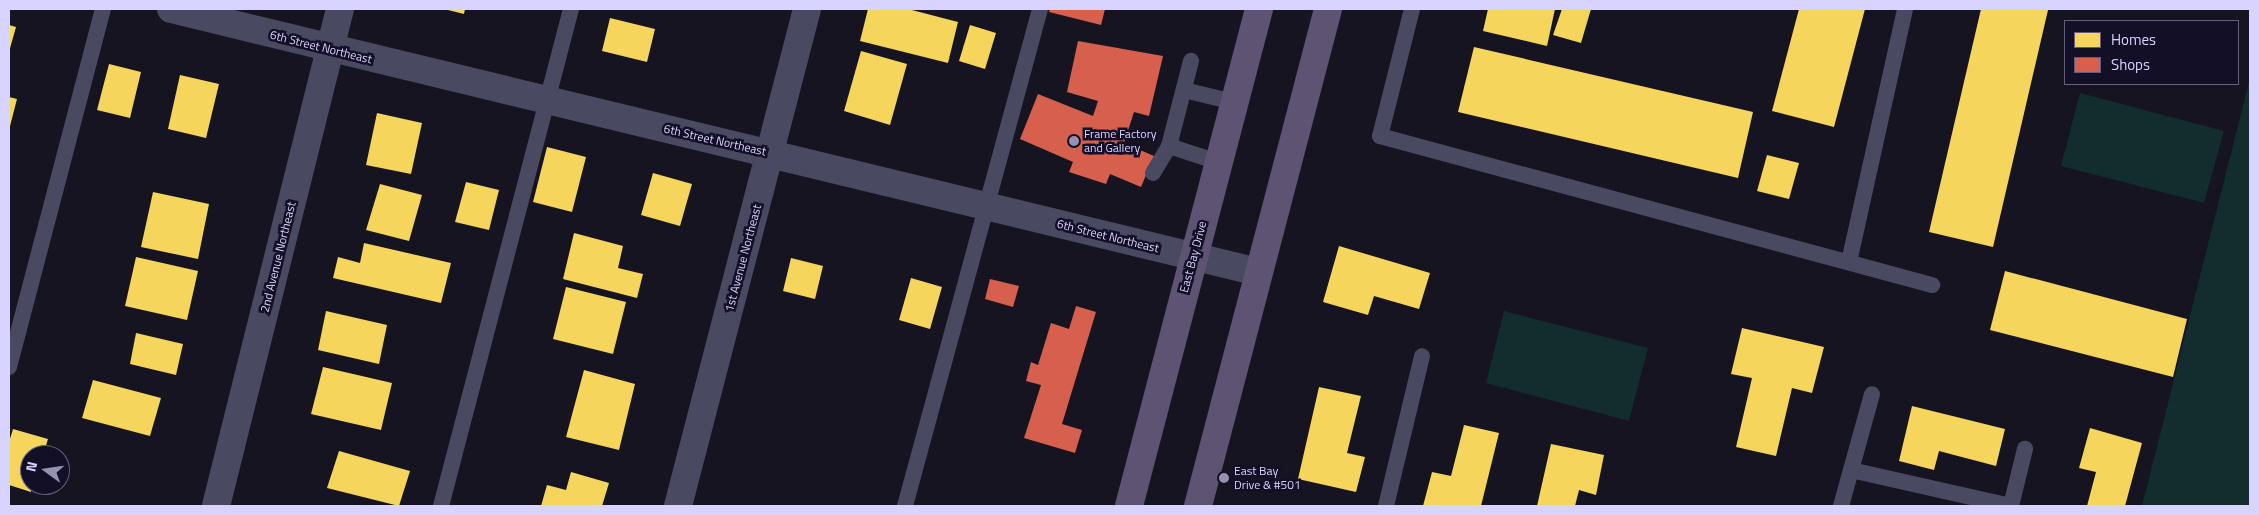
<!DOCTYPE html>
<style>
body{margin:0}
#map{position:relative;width:2259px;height:515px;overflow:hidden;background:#161421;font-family:"Titillium Web",sans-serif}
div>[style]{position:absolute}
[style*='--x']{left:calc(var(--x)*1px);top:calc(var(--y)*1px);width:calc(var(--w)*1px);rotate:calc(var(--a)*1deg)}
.green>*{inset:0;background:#132c2d}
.homes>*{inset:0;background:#f6d55c}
.shops>*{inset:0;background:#d6604d}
.service>*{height:16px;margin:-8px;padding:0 8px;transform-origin:8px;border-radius:8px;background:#4a4962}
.minor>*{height:28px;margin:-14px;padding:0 14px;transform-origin:14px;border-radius:14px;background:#4a4962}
.primary>*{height:28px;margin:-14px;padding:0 14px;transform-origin:14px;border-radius:14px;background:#5e5373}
.dots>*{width:14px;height:14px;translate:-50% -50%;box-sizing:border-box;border:2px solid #130f26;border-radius:50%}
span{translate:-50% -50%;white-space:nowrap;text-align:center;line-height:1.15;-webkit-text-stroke:5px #130f26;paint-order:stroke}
.street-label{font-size:12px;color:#d9d4ff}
.poi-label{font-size:12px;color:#d9d4ff}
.left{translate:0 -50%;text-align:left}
.frame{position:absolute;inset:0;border:10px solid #d9d4ff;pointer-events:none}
.legend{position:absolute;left:2064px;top:20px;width:175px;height:65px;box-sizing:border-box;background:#130f26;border:1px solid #625e7d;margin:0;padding:6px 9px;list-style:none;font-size:15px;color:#d9d4ff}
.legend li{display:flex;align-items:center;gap:10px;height:25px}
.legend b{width:25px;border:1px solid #625e7d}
.north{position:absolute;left:20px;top:445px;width:50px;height:50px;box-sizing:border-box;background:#130f26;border:1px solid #625e7d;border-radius:50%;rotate:284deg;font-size:14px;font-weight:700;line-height:20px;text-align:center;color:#d9d4ff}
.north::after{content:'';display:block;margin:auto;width:18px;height:22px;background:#9591b1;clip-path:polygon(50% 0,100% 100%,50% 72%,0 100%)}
</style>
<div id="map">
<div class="green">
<div style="clip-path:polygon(2250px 78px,2250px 506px,2142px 506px)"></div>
<div style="clip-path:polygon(2080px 93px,2224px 131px,2204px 203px,2061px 166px)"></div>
<div style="clip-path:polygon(1504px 311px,1648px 348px,1629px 421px,1486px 383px)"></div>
</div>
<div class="homes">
<div style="clip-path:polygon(444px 9px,465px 9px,464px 14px)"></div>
<div style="clip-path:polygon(868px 9px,908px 9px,958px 22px,948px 63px,860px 41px)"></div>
<div style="clip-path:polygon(1488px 9px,1555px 9px,1547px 46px,1483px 31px)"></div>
<div style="clip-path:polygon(1562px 9px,1591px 9px,1581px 43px,1553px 35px)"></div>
<div style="clip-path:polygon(1799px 9px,1865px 9px,1834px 127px,1772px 111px)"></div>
<div style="clip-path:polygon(1981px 9px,2048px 10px,1993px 247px,1929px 232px)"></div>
<div style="clip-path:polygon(610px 18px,655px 29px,647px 62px,602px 51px)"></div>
<div style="clip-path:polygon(9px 25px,16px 27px,9px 52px)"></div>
<div style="clip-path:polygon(970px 25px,996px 33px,985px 69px,959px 61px)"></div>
<div style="clip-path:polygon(1474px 47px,1753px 112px,1738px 178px,1458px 112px)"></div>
<div style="clip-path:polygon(861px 51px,907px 64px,890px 125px,844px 111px)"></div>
<div style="clip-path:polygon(109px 64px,141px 72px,130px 118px,97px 110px)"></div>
<div style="clip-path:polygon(180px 75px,219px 84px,206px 138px,168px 129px)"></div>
<div style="clip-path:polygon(9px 97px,17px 99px,9px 130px)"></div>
<div style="clip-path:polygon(377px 113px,422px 123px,411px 174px,366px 165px)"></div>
<div style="clip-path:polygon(547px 147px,586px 157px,572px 212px,533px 202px)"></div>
<div style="clip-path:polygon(1767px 155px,1799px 163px,1789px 199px,1757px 191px)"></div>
<div style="clip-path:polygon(653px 173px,692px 184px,680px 226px,641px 215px)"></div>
<div style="clip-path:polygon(466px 182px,499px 190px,489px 230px,455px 222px)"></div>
<div style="clip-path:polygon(380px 184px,422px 195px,409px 241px,366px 230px)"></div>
<div style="clip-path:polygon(153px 192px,209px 204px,198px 259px,141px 247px)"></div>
<div style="clip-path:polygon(574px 233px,623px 246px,618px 268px,643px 274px,637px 298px,563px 279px)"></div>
<div style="clip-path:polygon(364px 243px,451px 263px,441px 303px,333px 278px,338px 257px,360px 263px)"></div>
<div style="clip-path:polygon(1339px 246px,1430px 273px,1419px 309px,1374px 296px,1368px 315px,1323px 302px)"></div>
<div style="clip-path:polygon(136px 257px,198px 271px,187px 320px,125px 306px)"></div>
<div style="clip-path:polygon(791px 258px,823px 266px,815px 299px,783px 291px)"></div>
<div style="clip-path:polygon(2005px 271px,2187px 319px,2173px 377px,1990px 330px)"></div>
<div style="clip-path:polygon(911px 278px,942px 287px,930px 329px,899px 320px)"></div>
<div style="clip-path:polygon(566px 287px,626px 302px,613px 354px,553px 339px)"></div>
<div style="clip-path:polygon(326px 311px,387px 325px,379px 364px,318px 350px)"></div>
<div style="clip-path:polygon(1742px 328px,1824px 347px,1812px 393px,1792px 388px,1776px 456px,1736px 447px,1752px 378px,1731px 374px)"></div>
<div style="clip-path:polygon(136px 333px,183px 344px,176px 375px,130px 364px)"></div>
<div style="clip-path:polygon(323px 367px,392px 383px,381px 430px,311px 414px)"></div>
<div style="clip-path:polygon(584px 370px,635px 384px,619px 450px,566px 437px)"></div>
<div style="clip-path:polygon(93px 380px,161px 398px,150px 436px,82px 418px)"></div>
<div style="clip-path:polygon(1319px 387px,1361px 396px,1347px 453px,1365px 457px,1356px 492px,1298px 479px)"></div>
<div style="clip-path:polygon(1912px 406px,2005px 429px,1996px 466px,1939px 451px,1934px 470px,1899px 461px)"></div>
<div style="clip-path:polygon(1464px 425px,1499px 433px,1481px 506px,1423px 506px,1432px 472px,1451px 476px)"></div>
<div style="clip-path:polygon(2090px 428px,2142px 443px,2125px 506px,2087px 506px,2096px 472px,2079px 468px)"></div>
<div style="clip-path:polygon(13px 429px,48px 439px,43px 455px,30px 455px,31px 492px,9px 485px,9px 442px)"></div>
<div style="clip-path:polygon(1551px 444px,1604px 455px,1596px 495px,1579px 490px,1575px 506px,1537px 506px)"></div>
<div style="clip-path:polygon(339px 451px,410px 471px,399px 506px,327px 488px)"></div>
<div style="clip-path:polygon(571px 472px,609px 483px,602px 506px,541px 506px,547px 485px,566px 490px)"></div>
</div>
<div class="shops">
<div style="clip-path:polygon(1050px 9px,1105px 9px,1101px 25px,1049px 12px)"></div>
<div style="clip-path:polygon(1078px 41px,1163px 56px,1149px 116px,1134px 112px,1124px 143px,1154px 156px,1141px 187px,1110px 174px,1106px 184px,1069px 172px,1073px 162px,1020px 139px,1038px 94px,1093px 116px,1098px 101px,1067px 92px)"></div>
<div style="clip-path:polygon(990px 279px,1019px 286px,1013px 307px,985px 299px)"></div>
<div style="clip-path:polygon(1076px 306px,1096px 312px,1062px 424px,1082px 430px,1075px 453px,1024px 438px,1041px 385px,1026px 381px,1031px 362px,1038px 365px,1051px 323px,1069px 329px)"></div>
</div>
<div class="service">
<div style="--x:1412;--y:9;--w:131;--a:104.1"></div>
<div style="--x:1380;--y:136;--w:572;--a:15.11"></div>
<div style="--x:1184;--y:90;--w:51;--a:13.5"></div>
<div style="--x:1169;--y:146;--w:52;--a:18.1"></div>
<div style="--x:1153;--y:173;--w:31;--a:-59"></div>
<div style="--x:1169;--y:146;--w:88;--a:-75.5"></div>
<div style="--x:1849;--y:262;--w:259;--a:-77.5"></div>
<div style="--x:9;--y:367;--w:370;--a:-75.3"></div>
<div style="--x:1851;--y:470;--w:164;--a:12.7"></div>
<div style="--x:2011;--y:506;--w:59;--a:-76.2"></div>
<div style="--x:441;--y:506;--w:514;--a:-75.34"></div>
<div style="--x:905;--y:506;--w:515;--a:-74.8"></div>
<div style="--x:1386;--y:506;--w:154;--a:-76.5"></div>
<div style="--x:1841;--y:506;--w:116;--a:-74.5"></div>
</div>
<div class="minor">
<div style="--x:171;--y:9;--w:1118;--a:13.6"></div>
<div style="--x:216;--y:506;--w:512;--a:-75.99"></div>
<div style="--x:678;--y:506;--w:513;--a:-75.45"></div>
</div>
<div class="primary">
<div style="--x:1129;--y:506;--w:514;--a:-75.34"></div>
<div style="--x:1198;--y:506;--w:514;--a:-75.34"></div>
</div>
<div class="dots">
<div style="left:1074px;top:141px;background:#9591b1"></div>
<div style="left:1224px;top:478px;background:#9591b1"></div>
</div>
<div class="street-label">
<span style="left:321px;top:47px;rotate:14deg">6th Street Northeast</span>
<span style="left:715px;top:140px;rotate:13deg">6th Street Northeast</span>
<span style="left:1108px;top:236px;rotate:14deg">6th Street Northeast</span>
<span style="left:278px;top:257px;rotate:-76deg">2nd Avenue Northeast</span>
<span style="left:1193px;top:257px;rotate:-75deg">East Bay Drive</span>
<span style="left:743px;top:258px;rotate:-75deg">1st Avenue Northeast</span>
</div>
<div class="poi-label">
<span class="left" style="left:1084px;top:141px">Frame Factory<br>and Gallery</span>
<span class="left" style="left:1234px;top:478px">East Bay<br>Drive &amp; #501</span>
</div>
<div class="frame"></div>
<ul class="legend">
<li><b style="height:14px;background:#f6d55c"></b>Homes</li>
<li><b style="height:14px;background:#d6604d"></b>Shops</li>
</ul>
<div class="north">N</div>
</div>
